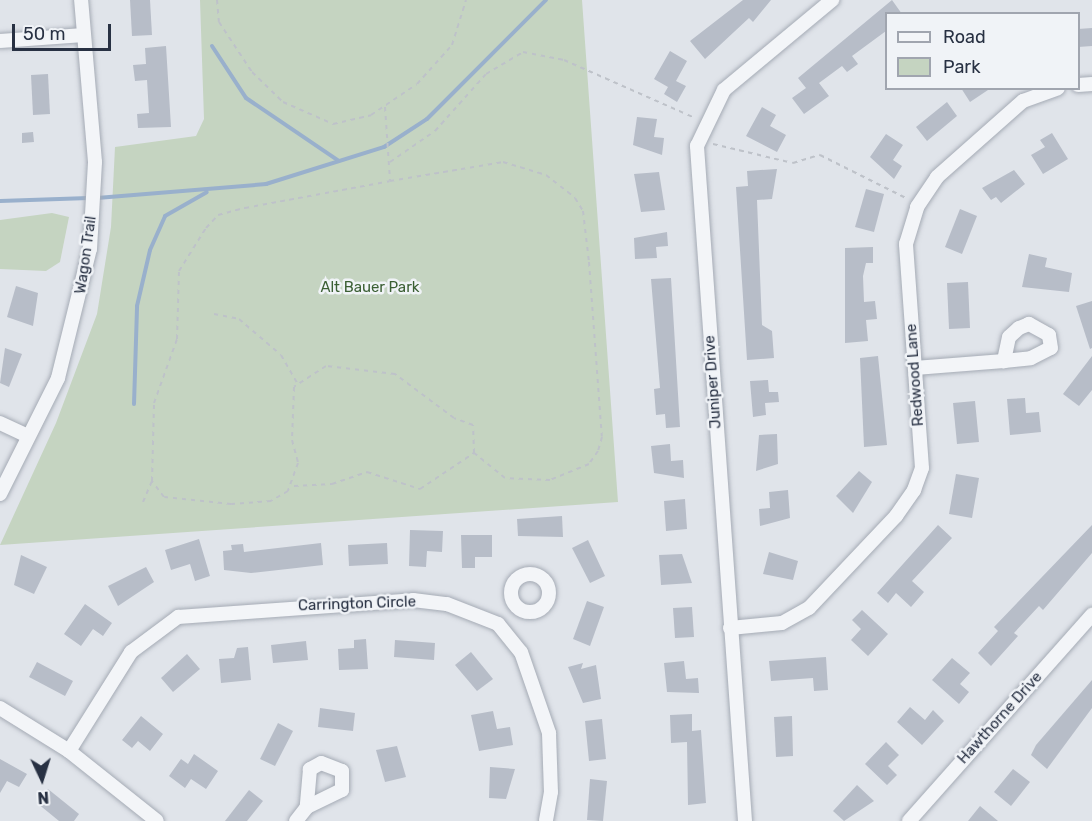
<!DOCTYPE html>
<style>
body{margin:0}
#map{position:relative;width:1092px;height:821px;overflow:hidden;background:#e0e4ea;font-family:Rubik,sans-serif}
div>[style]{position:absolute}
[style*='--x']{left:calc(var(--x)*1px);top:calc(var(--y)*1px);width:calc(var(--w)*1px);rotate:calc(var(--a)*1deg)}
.green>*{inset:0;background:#c5d4c1}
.stream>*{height:4px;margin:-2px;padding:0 2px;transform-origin:2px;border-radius:2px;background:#99b0cc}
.building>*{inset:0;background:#b7bdc8}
.path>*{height:2px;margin-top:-1px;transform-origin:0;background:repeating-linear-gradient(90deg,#bec2c9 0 4.5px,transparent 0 9px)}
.roads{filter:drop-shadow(0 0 2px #a5abb5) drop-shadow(0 0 2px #a5abb5)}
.minor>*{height:14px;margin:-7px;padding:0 7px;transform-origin:7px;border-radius:7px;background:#f3f5f8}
.minor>.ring{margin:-7px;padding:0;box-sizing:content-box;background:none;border:14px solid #f3f5f8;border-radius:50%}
span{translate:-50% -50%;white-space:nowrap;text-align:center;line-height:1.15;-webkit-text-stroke:5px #f0f3f7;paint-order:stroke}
.street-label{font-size:15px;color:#283143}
.park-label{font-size:15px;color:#3b5f34}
.legend{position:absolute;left:885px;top:12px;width:195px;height:78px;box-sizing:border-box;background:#f0f3f7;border:2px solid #a0a5af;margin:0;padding:8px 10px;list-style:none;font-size:18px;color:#283143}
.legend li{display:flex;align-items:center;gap:12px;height:30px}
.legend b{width:30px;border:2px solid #a0a5af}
.north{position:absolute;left:12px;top:749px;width:60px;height:60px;-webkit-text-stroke:4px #f0f3f7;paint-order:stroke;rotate:176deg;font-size:16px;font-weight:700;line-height:24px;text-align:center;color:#283143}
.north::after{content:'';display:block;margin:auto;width:21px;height:27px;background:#283143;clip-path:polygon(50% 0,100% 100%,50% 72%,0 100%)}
.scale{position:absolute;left:12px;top:24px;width:99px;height:27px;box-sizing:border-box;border:3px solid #283143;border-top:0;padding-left:8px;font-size:18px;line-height:21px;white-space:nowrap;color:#283143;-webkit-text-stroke:4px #f0f3f7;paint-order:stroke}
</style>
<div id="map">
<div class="green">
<div style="clip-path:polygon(200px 0,582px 0,618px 502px,0 545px,56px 423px,97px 314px,111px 227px,115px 147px,196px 136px,204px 119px)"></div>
<div style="clip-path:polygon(52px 213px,69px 217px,60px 262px,46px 271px,0 269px,0 220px)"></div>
</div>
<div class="stream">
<div style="--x:212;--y:46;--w:62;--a:56.8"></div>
<div style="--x:246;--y:98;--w:112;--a:34.1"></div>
<div style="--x:97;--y:198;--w:170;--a:-4.7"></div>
<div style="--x:266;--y:184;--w:124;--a:-17.4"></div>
<div style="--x:384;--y:147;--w:51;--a:-33.1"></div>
<div style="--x:427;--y:119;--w:168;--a:-45"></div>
<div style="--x:0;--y:201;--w:89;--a:-1.9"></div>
<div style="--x:134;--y:404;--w:98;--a:-88.2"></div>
<div style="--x:137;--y:306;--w:57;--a:-76.9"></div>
<div style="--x:150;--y:250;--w:37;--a:-66"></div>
<div style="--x:165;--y:216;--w:48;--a:-29.7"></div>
</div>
<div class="building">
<div style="clip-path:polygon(130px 0,150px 0,152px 35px,132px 36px)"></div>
<div style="clip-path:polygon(743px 0,771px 0,753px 22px,749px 18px,705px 59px,690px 41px)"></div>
<div style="clip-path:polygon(892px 0,902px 14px,886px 14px,886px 31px,852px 56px,858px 64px,847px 72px,842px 66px,819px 83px,829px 96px,804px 114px,792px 98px,806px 88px,798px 78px)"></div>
<div style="clip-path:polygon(1092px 28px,1092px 46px,1078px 47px,1078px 29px)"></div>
<div style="clip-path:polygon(166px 46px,171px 127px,138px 128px,137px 114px,149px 113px,147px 80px,135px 81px,133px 65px,146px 64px,145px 48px)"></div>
<div style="clip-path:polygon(670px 51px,687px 61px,676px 81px,686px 86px,677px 102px,664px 94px,668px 87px,654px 79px)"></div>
<div style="clip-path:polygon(48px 74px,50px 114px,33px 115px,31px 75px)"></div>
<div style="clip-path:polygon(961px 88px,991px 88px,970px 102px)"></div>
<div style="clip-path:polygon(947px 102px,957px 116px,927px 141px,916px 127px)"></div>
<div style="clip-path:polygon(762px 107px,776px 115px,770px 126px,786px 135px,777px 152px,746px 136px)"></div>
<div style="clip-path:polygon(637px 117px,657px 119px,654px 137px,664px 138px,662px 155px,633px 145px)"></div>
<div style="clip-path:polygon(33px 132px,34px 142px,22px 143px,22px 133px)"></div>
<div style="clip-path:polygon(1052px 133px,1068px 159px,1043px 174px,1031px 155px,1045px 147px,1040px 140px)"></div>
<div style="clip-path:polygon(886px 134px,903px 145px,893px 160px,902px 166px,894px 179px,870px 157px)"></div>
<div style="clip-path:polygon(777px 169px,772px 199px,757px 200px,762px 325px,772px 331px,774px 358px,747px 360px,736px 187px,748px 186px,747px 171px)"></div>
<div style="clip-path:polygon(1014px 170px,1025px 184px,1001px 203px,996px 197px,991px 200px,982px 188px)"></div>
<div style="clip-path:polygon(659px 172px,665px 210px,641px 212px,634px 174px)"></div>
<div style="clip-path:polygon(866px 189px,884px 194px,874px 232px,855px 227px)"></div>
<div style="clip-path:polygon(960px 209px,977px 216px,962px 254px,945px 247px)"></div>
<div style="clip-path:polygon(667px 232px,668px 246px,656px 247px,657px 258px,635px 259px,634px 238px)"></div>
<div style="clip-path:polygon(873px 247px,873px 263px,866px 263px,863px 276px,864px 302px,875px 301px,877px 319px,866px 320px,868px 341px,845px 343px,845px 248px)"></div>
<div style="clip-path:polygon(1029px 254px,1047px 258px,1045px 267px,1072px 273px,1069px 292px,1022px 287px)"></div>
<div style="clip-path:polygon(671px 278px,680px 427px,666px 428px,665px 414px,656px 415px,654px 389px,660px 388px,651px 279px)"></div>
<div style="clip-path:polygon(968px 282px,970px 328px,949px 329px,947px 283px)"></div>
<div style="clip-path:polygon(16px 286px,38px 293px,33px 326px,7px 317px)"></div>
<div style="clip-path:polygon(1092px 301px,1092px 348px,1090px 349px,1076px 306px)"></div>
<div style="clip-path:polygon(5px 348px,22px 354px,9px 387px,0 383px)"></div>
<div style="clip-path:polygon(878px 356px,887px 445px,864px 447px,860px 358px)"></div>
<div style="clip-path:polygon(1092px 356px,1092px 390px,1079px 406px,1063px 394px)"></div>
<div style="clip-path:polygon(768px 380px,769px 392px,778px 392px,779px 402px,765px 403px,766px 415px,753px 417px,750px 381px)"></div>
<div style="clip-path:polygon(1025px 398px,1026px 413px,1039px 412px,1041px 432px,1010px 435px,1007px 399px)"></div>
<div style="clip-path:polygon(975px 401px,979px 442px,957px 444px,953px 403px)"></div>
<div style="clip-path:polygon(777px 434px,778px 464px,756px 471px,759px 435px)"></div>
<div style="clip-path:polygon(670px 444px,671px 461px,683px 460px,684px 478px,654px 473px,651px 446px)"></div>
<div style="clip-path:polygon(859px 471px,872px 482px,853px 513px,836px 496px)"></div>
<div style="clip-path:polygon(956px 474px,979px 478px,972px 518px,949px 514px)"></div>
<div style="clip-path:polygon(788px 490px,790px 518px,760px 526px,759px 509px,770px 508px,769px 492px)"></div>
<div style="clip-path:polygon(685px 499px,687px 529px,666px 531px,664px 501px)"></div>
<div style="clip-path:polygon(562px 516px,563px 537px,518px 536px,517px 519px)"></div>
<div style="clip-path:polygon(938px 525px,952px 538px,912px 581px,924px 592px,911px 607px,896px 593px,888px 603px,877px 593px)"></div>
<div style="clip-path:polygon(1092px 525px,1092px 553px,1043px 610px,1039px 606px,1014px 633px,1018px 636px,991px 666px,978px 653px,998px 631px,994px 627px)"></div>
<div style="clip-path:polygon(410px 530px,443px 531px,442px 552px,427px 551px,426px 567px,409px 566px)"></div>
<div style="clip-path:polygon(461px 535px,492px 535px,492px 557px,475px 557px,475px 568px,462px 568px)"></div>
<div style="clip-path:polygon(199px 539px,210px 576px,195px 581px,190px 564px,171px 570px,165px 550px)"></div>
<div style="clip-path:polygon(588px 540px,605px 576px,590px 583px,572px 548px)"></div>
<div style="clip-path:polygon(321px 543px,323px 565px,251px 573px,224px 570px,223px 551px,232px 550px,231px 545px,243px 544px,244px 552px)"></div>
<div style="clip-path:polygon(387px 543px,388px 564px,349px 566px,348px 545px)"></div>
<div style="clip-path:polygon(769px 552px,798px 561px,793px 580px,763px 574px)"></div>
<div style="clip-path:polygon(682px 554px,692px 583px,661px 585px,659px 555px)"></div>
<div style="clip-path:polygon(21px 555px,47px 567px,34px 594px,14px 585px)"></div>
<div style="clip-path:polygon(146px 567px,154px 582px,118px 606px,108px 586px)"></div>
<div style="clip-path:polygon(587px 601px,604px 607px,590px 646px,573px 639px)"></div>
<div style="clip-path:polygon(85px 604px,112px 623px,103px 636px,93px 629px,81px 646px,64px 634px)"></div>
<div style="clip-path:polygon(692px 607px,694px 637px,675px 638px,673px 608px)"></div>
<div style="clip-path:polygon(862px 610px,888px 634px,868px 656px,851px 640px,861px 629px,852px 620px)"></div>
<div style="clip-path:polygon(366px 639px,368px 669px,339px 670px,338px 649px,354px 648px,354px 640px)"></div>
<div style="clip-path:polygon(395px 640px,435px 643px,434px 660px,394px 657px)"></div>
<div style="clip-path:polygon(306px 641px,308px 660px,273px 663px,271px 645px)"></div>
<div style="clip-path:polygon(248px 647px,251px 680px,221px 683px,219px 659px,234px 658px,237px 648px)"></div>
<div style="clip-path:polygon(471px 652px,493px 679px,477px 691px,455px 665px)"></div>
<div style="clip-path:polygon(187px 654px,200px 669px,173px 692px,161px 678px)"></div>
<div style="clip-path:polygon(826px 657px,828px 690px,814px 691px,813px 678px,771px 681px,769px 661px)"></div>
<div style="clip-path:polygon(952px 658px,970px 673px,960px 684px,969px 692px,959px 704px,932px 680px)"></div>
<div style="clip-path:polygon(684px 661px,686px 679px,698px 678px,699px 693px,667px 692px,664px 663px)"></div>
<div style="clip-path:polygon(37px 662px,73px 681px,65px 696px,29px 677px)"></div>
<div style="clip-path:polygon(583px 663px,581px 669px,596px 665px,601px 699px,583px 703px,568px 667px)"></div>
<div style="clip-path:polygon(1092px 680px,1092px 708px,1047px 769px,1031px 755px,1036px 745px)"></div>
<div style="clip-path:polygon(910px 707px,925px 720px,933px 710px,944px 721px,922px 745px,897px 722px)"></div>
<div style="clip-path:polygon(320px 708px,355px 713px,353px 731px,318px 727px)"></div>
<div style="clip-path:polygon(493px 711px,497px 729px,510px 727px,513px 745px,479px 751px,471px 715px)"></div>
<div style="clip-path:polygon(692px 714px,692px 731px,701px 730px,706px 803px,688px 805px,687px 742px,671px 743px,670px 715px)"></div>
<div style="clip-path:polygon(141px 716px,163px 734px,150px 751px,138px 741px,132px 748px,122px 740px)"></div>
<div style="clip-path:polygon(792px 716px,793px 756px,776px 757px,774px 717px)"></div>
<div style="clip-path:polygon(602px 719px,606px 759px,589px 761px,585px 721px)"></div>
<div style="clip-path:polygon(278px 723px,293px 731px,275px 766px,260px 759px)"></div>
<div style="clip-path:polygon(886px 742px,899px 755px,888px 766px,897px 775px,887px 785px,865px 764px)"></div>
<div style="clip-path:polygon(397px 746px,406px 777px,385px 782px,376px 750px)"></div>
<div style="clip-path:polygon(194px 754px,218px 771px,206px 789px,191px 779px,185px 788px,169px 776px,181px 759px,188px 764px)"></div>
<div style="clip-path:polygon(0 759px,27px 774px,19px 787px,7px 781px,0 793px)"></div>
<div style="clip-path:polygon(490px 767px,515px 769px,506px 799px,489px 798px)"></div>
<div style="clip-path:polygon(1013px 769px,1030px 782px,1011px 806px,994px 792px)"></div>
<div style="clip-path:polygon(590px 779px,607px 781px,603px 821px,587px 820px)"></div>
<div style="clip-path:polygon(857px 785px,874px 801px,844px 821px,833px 811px)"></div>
<div style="clip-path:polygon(48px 789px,79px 814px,74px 821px,59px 821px,37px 803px)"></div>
<div style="clip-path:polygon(249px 790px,263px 801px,247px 821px,225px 821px)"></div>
<div style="clip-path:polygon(980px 806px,998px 821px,968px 821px)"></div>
</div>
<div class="path">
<div style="--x:217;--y:0;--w:22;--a:85"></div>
<div style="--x:219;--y:22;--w:60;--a:56.6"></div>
<div style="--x:252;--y:72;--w:43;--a:44.1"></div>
<div style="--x:283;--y:102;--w:55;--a:23.7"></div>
<div style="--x:333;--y:124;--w:39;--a:-13"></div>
<div style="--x:371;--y:115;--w:55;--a:-34"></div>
<div style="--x:417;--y:84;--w:52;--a:-48.1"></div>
<div style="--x:452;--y:45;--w:47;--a:-72.7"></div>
<div style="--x:385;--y:107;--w:74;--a:86.1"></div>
<div style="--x:390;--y:181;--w:115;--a:-9.5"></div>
<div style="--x:503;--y:162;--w:45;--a:16.8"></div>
<div style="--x:546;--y:175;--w:37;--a:38"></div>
<div style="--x:575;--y:198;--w:15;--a:58"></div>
<div style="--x:583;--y:211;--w:51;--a:83.3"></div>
<div style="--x:589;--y:262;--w:175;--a:85.8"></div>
<div style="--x:602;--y:437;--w:15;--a:106"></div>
<div style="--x:598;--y:451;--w:16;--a:125"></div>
<div style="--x:589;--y:464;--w:42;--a:157.7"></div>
<div style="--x:550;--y:480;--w:45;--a:-177.5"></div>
<div style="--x:505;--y:478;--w:40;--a:-141"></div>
<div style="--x:474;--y:453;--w:28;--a:-92"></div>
<div style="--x:473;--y:425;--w:20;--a:-160"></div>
<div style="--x:454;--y:418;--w:74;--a:-143.3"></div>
<div style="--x:395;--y:374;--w:69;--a:-173.4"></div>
<div style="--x:326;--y:366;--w:38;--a:147"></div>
<div style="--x:294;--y:387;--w:53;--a:92.2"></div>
<div style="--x:292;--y:440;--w:24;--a:75"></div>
<div style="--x:298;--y:463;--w:30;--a:110"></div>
<div style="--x:288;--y:491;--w:20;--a:150"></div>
<div style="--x:271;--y:501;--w:40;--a:175.7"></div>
<div style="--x:231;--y:504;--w:67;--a:-174"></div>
<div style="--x:164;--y:497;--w:20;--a:-127"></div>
<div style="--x:152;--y:481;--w:78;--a:-88.5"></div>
<div style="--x:154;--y:403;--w:68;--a:-70.2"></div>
<div style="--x:177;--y:339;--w:68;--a:-88.3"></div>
<div style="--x:179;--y:271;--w:51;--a:-57.9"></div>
<div style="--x:206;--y:228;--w:18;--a:-47"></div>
<div style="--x:218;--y:215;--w:28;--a:-15"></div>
<div style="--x:245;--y:208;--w:147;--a:-10.5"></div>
<div style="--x:713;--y:144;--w:82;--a:13.4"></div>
<div style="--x:793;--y:163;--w:28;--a:-17"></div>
<div style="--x:820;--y:155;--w:96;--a:26.6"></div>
<div style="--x:390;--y:162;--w:55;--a:-34.6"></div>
<div style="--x:435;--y:131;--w:76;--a:-48.2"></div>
<div style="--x:486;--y:74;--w:43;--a:-30.7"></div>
<div style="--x:523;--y:52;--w:42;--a:11"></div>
<div style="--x:564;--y:60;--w:143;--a:23.9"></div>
<div style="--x:214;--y:314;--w:25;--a:11"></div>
<div style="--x:239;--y:319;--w:55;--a:40.6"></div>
<div style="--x:281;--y:355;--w:32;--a:60"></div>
<div style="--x:294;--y:486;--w:38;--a:-3"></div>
<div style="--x:332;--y:484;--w:37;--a:-19"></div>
<div style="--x:367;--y:472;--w:56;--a:17.8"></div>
<div style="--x:420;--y:489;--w:65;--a:-33.7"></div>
<div style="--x:143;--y:502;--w:23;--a:-67"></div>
</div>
<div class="roads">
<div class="minor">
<div style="--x:0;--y:41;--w:84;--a:-4.1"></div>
<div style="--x:1078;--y:85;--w:14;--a:-4"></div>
<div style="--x:915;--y:368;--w:89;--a:-4.5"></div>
<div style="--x:1004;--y:361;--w:27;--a:-6"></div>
<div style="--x:1031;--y:358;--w:22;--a:-27"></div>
<div style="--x:1051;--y:348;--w:13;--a:-99"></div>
<div style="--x:1049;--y:335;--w:23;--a:-151"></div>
<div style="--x:1029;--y:324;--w:11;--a:158"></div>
<div style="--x:1019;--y:328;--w:13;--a:138"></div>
<div style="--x:1009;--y:337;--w:25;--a:102"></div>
<div style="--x:0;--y:423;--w:31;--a:25"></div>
<div style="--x:0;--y:494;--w:130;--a:-63.4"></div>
<div style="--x:58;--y:378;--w:133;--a:-76.1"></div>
<div style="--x:90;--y:249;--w:87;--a:-86.7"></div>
<div style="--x:95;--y:162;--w:163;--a:-94.9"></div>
<div class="ring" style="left:511px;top:574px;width:24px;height:24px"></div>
<div style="--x:730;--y:628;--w:52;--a:-5.5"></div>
<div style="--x:782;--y:623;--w:31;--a:-29"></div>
<div style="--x:809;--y:608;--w:127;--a:-46.6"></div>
<div style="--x:896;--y:516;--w:32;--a:-55"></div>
<div style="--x:914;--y:490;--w:23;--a:-70"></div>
<div style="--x:922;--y:468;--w:225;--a:-94.1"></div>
<div style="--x:906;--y:244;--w:39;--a:-73"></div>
<div style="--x:917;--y:207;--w:36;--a:-56"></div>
<div style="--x:937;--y:177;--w:115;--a:-41.5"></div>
<div style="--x:1023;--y:101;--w:37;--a:-20"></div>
<div style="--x:0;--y:708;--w:81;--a:31.9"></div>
<div style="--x:69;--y:751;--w:112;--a:38.5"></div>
<div style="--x:69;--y:751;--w:117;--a:-57.9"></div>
<div style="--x:131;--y:652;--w:59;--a:-36.7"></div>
<div style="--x:178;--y:617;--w:236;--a:-4.1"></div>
<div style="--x:413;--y:600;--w:34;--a:7"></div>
<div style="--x:447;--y:604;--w:55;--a:21.4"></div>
<div style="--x:498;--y:624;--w:36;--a:51"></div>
<div style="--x:521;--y:652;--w:86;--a:70.9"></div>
<div style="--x:549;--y:733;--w:59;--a:88.1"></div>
<div style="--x:551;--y:792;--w:29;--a:100"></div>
<div style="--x:296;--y:821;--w:18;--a:-52"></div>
<div style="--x:307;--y:807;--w:39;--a:-26"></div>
<div style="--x:342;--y:790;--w:19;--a:-90"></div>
<div style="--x:342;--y:771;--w:22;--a:-159"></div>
<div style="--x:321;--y:763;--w:13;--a:151"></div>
<div style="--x:310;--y:769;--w:38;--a:95"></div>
<div style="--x:745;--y:821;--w:677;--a:-94.07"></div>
<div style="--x:697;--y:146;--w:62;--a:-64.3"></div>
<div style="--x:724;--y:90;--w:141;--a:-39.8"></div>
<div style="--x:909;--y:821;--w:276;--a:-48.4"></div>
</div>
</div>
<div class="street-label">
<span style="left:86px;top:255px;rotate:-82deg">Wagon Trail</span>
<span style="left:915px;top:375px;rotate:-94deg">Redwood Lane</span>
<span style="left:713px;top:382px;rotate:-94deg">Juniper Drive</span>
<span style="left:357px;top:604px;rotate:-2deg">Carrington Circle</span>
<span style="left:1000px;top:718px;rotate:-48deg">Hawthorne Drive</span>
</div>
<div class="park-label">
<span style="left:370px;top:288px">Alt Bauer Park</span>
</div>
<ul class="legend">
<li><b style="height:8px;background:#f3f5f8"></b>Road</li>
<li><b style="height:16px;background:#c5d4c1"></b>Park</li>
</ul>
<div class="north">N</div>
<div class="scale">50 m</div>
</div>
